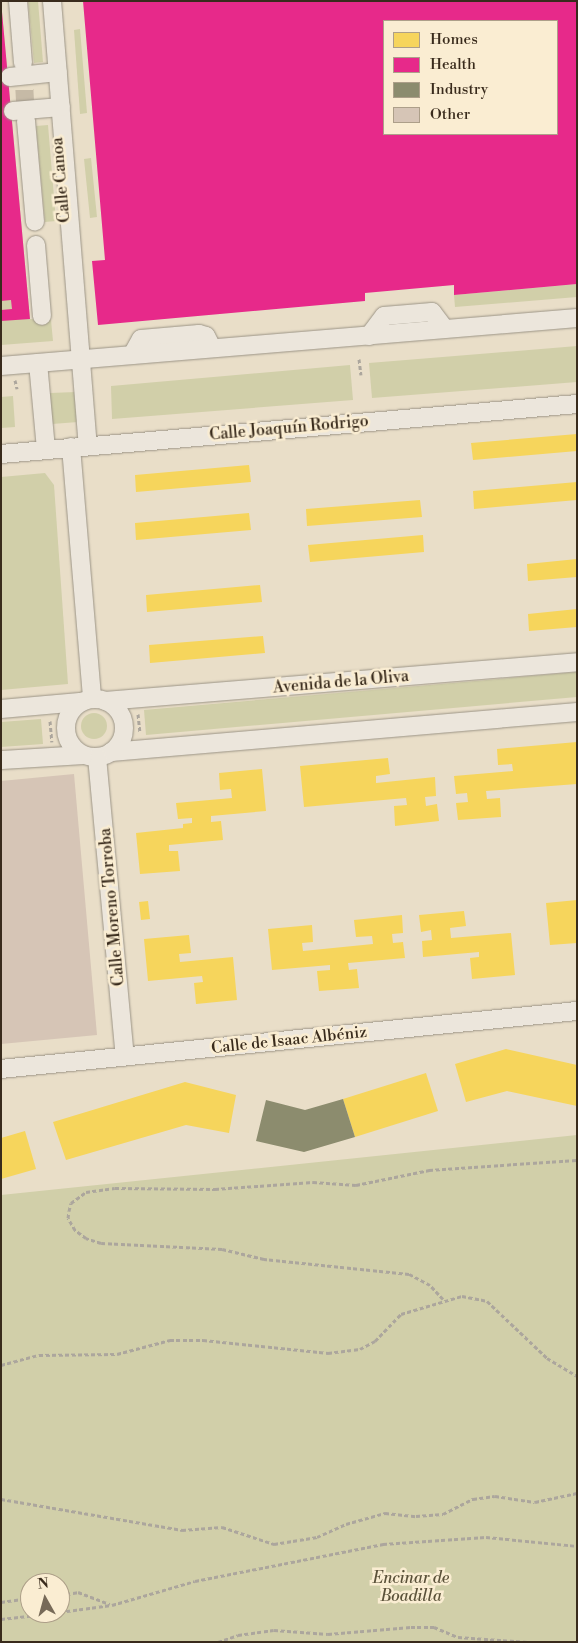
<!DOCTYPE html>
<meta charset="utf-8">
<style>
body{margin:0}
#map{position:relative;width:578px;height:1643px;overflow:hidden;background:#e9dec8;font-family:"Libre Bodoni",serif}
div>[style]{position:absolute}
[style*='--x']{left:calc(var(--x)*1px);top:calc(var(--y)*1px);width:calc(var(--w)*1px);rotate:calc(var(--a)*1deg)}
.green>*{inset:0;background:#d1cfa9}
.round{border-radius:50%}
.homes>*{inset:0;background:#f6d55c}
.health>*{inset:0;background:#e7298a}
.industry>*{inset:0;background:#8c8c6e}
.building>*{inset:0;background:#d6c5b6}
.minor-tunnel>*{height:18px;margin-top:-9px;transform-origin:0;background:repeating-linear-gradient(90deg,#c6baa6 0 18px,transparent 0 27px)}
.path>*{height:3px;margin-top:-1.5px;transform-origin:0;background:repeating-linear-gradient(90deg,#aca69d 0 4px,transparent 0 6.5px)}
.roads{filter:drop-shadow(0 0 1px #9b9486) drop-shadow(0 0 1px #9b9486)}
.minor>*{height:18px;margin:-9px;padding:0 9px;transform-origin:9px;border-radius:9px;background:#ece6dc}
.minor>.ring{margin:-9px;padding:0;box-sizing:content-box;background:none;border:18px solid #ece6dc;border-radius:50%}
span{translate:-50% -50%;white-space:nowrap;text-align:center;line-height:1.15;-webkit-text-stroke:5px #faedd2;paint-order:stroke}
.street-label{font-size:16px;color:#392b1c}
.park-label{font-size:16px;color:#5a5139;font-style:italic}
.frame{position:absolute;inset:0;border:2px solid #392b1c;pointer-events:none}
.legend{position:absolute;left:383px;top:20px;width:175px;height:115px;box-sizing:border-box;background:#faedd2;border:1px solid #ad9f89;margin:0;padding:6px 9px;list-style:none;font-size:15px;color:#392b1c}
.legend li{display:flex;align-items:center;gap:10px;height:25px}
.legend b{width:25px;border:1px solid #ad9f89}
.north{position:absolute;left:20px;top:1573px;width:50px;height:50px;box-sizing:border-box;background:#faedd2;border:1px solid #ad9f89;border-radius:50%;rotate:353deg;font-size:14px;font-weight:700;line-height:20px;text-align:center;color:#392b1c}
.north::after{content:'';display:block;margin:auto;width:18px;height:22px;background:#776a58;clip-path:polygon(50% 0,100% 100%,50% 72%,0 100%)}
</style>
<div id="map">
<div class="green">
<div style="clip-path:polygon(1px 1px,30px 319px,51px 320px,53px 341px,1px 345px)"></div>
<div style="clip-path:polygon(28px 1px,38px 1px,43px 62px,34px 63px)"></div>
<div style="clip-path:polygon(80px 29px,87px 113px,80px 114px,74px 30px)"></div>
<div style="clip-path:polygon(48px 125px,56px 221px,45px 222px,36px 126px)"></div>
<div style="clip-path:polygon(91px 158px,97px 217px,90px 218px,84px 159px)"></div>
<div style="clip-path:polygon(577px 284px,577px 297px,455px 307px,454px 295px)"></div>
<div style="clip-path:polygon(577px 346px,577px 382px,372px 398px,369px 363px)"></div>
<div style="clip-path:polygon(350px 365px,353px 400px,112px 419px,111px 386px)"></div>
<div style="clip-path:polygon(76px 392px,78px 422px,52px 424px,50px 393px)"></div>
<div style="clip-path:polygon(13px 396px,15px 427px,1px 428px,1px 397px)"></div>
<div style="clip-path:polygon(45px 473px,54px 485px,68px 684px,1px 690px,1px 477px)"></div>
<div style="clip-path:polygon(577px 672px,577px 697px,146px 735px,144px 710px)"></div>
<div class="round" style="left:81px;top:713px;width:26px;height:26px"></div>
<div style="clip-path:polygon(41px 719px,43px 744px,1px 747px,1px 722px)"></div>
<div style="clip-path:polygon(evenodd,577px 1135px,577px 1642px,1px 1642px,1px 1195px,577px 1135px,30px 1583px,60px 1583px,60px 1613px,30px 1613px,30px 1583px)"></div>
</div>
<div class="homes">
<div style="clip-path:polygon(577px 434px,577px 451px,473px 460px,471px 443px)"></div>
<div style="clip-path:polygon(249px 465px,251px 482px,136px 492px,135px 475px)"></div>
<div style="clip-path:polygon(577px 482px,577px 500px,474px 509px,473px 491px)"></div>
<div style="clip-path:polygon(420px 500px,422px 517px,307px 526px,306px 509px)"></div>
<div style="clip-path:polygon(249px 513px,251px 530px,136px 540px,135px 523px)"></div>
<div style="clip-path:polygon(423px 535px,424px 552px,310px 562px,308px 545px)"></div>
<div style="clip-path:polygon(577px 559px,577px 577px,528px 581px,527px 564px)"></div>
<div style="clip-path:polygon(260px 585px,262px 602px,147px 612px,146px 595px)"></div>
<div style="clip-path:polygon(577px 609px,577px 627px,529px 631px,528px 614px)"></div>
<div style="clip-path:polygon(263px 636px,265px 653px,150px 663px,149px 645px)"></div>
<div style="clip-path:polygon(577px 742px,577px 784px,486px 791px,487px 799px,500px 798px,501px 817px,458px 820px,456px 803px,468px 802px,467px 793px,456px 794px,454px 776px,513px 771px,512px 764px,498px 765px,497px 749px)"></div>
<div style="clip-path:polygon(388px 758px,390px 774px,376px 776px,376px 783px,435px 777px,436px 796px,425px 797px,426px 806px,437px 804px,439px 821px,395px 826px,394px 806px,407px 805px,406px 798px,304px 807px,300px 766px)"></div>
<div style="clip-path:polygon(262px 769px,266px 811px,211px 816px,211px 822px,221px 821px,223px 840px,169px 845px,169px 851px,178px 851px,180px 871px,140px 874px,136px 833px,183px 828px,183px 824px,192px 823px,192px 818px,178px 819px,176px 803px,232px 798px,231px 789px,220px 790px,219px 773px)"></div>
<div style="clip-path:polygon(577px 900px,577px 943px,550px 945px,546px 903px)"></div>
<div style="clip-path:polygon(148px 901px,150px 919px,141px 920px,139px 902px)"></div>
<div style="clip-path:polygon(464px 911px,466px 926px,450px 928px,451px 938px,511px 933px,515px 975px,472px 979px,470px 958px,479px 957px,479px 952px,423px 957px,422px 941px,432px 940px,431px 930px,421px 932px,419px 915px)"></div>
<div style="clip-path:polygon(402px 915px,403px 933px,392px 934px,393px 943px,403px 942px,405px 958px,348px 963px,349px 970px,357px 969px,359px 988px,319px 991px,317px 971px,330px 970px,330px 965px,272px 970px,268px 929px,312px 925px,313px 942px,302px 943px,303px 951px,373px 944px,372px 936px,356px 937px,354px 920px)"></div>
<div style="clip-path:polygon(189px 935px,191px 953px,179px 954px,180px 962px,233px 957px,237px 1000px,196px 1004px,194px 983px,203px 982px,202px 976px,148px 981px,144px 939px)"></div>
<div style="clip-path:polygon(506px 1049px,577px 1065px,577px 1106px,507px 1091px,466px 1102px,455px 1064px)"></div>
<div style="clip-path:polygon(426px 1073px,438px 1111px,355px 1137px,343px 1099px)"></div>
<div style="clip-path:polygon(185px 1082px,236px 1095px,229px 1133px,186px 1125px,66px 1160px,53px 1122px)"></div>
<div style="clip-path:polygon(25px 1131px,36px 1169px,1px 1179px,1px 1138px)"></div>
</div>
<div class="health">
<div style="clip-path:polygon(1px 1px,30px 319px,1px 321px,1px 310px,12px 309px,11px 300px,1px 301px)"></div>
<div style="clip-path:polygon(evenodd,83px 1px,577px 1px,577px 284px,454px 295px,454px 285px,365px 293px,365px 301px,98px 325px,92px 261px,105px 260px,83px 1px,384px 21px,557px 21px,557px 134px,384px 134px,384px 21px)"></div>
</div>
<div class="industry">
<div style="clip-path:polygon(343px 1099px,355px 1137px,304px 1152px,256px 1141px,266px 1100px,305px 1110px)"></div>
</div>
<div class="building">
<div style="clip-path:polygon(74px 774px,97px 1035px,1px 1044px,1px 781px)"></div>
</div>
<div class="minor-tunnel">
<div style="--x:23;--y:63;--w:58;--a:87"></div>
</div>
<div class="path">
<div style="--x:359;--y:359;--w:16;--a:83"></div>
<div style="--x:15;--y:380;--w:9;--a:77"></div>
<div style="--x:138;--y:714;--w:19;--a:84"></div>
<div style="--x:50;--y:721;--w:21;--a:85"></div>
<div style="--x:443;--y:1299;--w:19;--a:-133"></div>
<div style="--x:430;--y:1285;--w:24;--a:-152"></div>
<div style="--x:409;--y:1274;--w:146;--a:-174.1"></div>
<div style="--x:264;--y:1259;--w:43;--a:-166.6"></div>
<div style="--x:222;--y:1249;--w:121;--a:-177.2"></div>
<div style="--x:101;--y:1243;--w:16;--a:-162"></div>
<div style="--x:86;--y:1238;--w:14;--a:-144"></div>
<div style="--x:75;--y:1230;--w:14;--a:-120"></div>
<div style="--x:68;--y:1218;--w:7;--a:-82"></div>
<div style="--x:69;--y:1211;--w:8;--a:-76"></div>
<div style="--x:71;--y:1203;--w:19;--a:-36"></div>
<div style="--x:86;--y:1192;--w:29;--a:-8"></div>
<div style="--x:115;--y:1188;--w:100;--a:0.6"></div>
<div style="--x:215;--y:1189;--w:98;--a:-4.1"></div>
<div style="--x:313;--y:1182;--w:43;--a:4"></div>
<div style="--x:356;--y:1185;--w:75;--a:-11.6"></div>
<div style="--x:429;--y:1170;--w:148;--a:-3.9"></div>
<div style="--x:1;--y:1365;--w:39;--a:-15"></div>
<div style="--x:39;--y:1355;--w:78;--a:-0.7"></div>
<div style="--x:117;--y:1354;--w:55;--a:-14.8"></div>
<div style="--x:170;--y:1340;--w:33;--a:0"></div>
<div style="--x:203;--y:1340;--w:126;--a:5.9"></div>
<div style="--x:328;--y:1353;--w:32;--a:-7"></div>
<div style="--x:360;--y:1349;--w:17;--a:-28"></div>
<div style="--x:375;--y:1341;--w:37;--a:-46"></div>
<div style="--x:401;--y:1314;--w:64;--a:-16.4"></div>
<div style="--x:462;--y:1296;--w:25;--a:11"></div>
<div style="--x:487;--y:1301;--w:83;--a:43.5"></div>
<div style="--x:547;--y:1358;--w:35;--a:31"></div>
<div style="--x:1;--y:1499;--w:184;--a:9.7"></div>
<div style="--x:182;--y:1530;--w:40;--a:-4.3"></div>
<div style="--x:222;--y:1527;--w:55;--a:18.1"></div>
<div style="--x:274;--y:1544;--w:44;--a:-9.2"></div>
<div style="--x:317;--y:1537;--w:32;--a:-24"></div>
<div style="--x:346;--y:1524;--w:41;--a:-15.8"></div>
<div style="--x:385;--y:1513;--w:31;--a:6"></div>
<div style="--x:416;--y:1516;--w:27;--a:-4"></div>
<div style="--x:443;--y:1514;--w:34;--a:-27"></div>
<div style="--x:473;--y:1499;--w:22;--a:-8"></div>
<div style="--x:495;--y:1496;--w:40;--a:8.5"></div>
<div style="--x:535;--y:1502;--w:43;--a:-12.1"></div>
<div style="--x:60;--y:1595;--w:18;--a:-9"></div>
<div style="--x:78;--y:1592;--w:34;--a:21"></div>
<div style="--x:1;--y:1602;--w:29;--a:-8"></div>
<div style="--x:60;--y:1612;--w:52;--a:-7.7"></div>
<div style="--x:112;--y:1605;--w:86;--a:-16.1"></div>
<div style="--x:195;--y:1581;--w:192;--a:-11.1"></div>
<div style="--x:383;--y:1544;--w:103;--a:-3.9"></div>
<div style="--x:486;--y:1537;--w:91;--a:5.6"></div>
<div style="--x:1;--y:1619;--w:54;--a:-6.3"></div>
<div style="--x:218;--y:1642;--w:21;--a:-19"></div>
<div style="--x:238;--y:1635;--w:36;--a:-8"></div>
<div style="--x:274;--y:1630;--w:54;--a:4.2"></div>
<div style="--x:328;--y:1634;--w:83;--a:-4.8"></div>
<div style="--x:411;--y:1627;--w:23;--a:0"></div>
<div style="--x:434;--y:1627;--w:26;--a:23"></div>
<div style="--x:458;--y:1637;--w:70;--a:4.1"></div>
</div>
<div class="roads">
<div class="minor">
<div style="--x:18;--y:1;--w:62;--a:85.4"></div>
<div style="--x:52;--y:1;--w:446;--a:85.4"></div>
<div style="--x:10;--y:77;--w:48;--a:-5.9"></div>
<div style="--x:13;--y:111;--w:48;--a:-4.8"></div>
<div style="--x:26;--y:121;--w:101;--a:84.9"></div>
<div style="--x:36;--y:245;--w:71;--a:85.2"></div>
<div style="--x:369;--y:336;--w:25;--a:-53"></div>
<div style="--x:384;--y:316;--w:48;--a:-4.8"></div>
<div style="--x:432;--y:312;--w:21;--a:53"></div>
<div style="--x:132;--y:355;--w:18;--a:-61"></div>
<div style="--x:141;--y:339;--w:58;--a:-4.9"></div>
<div style="--x:199;--y:334;--w:7;--a:16"></div>
<div style="--x:206;--y:336;--w:13;--a:63"></div>
<div style="--x:38;--y:363;--w:87;--a:84.7"></div>
<div style="--x:1;--y:366;--w:578;--a:-4.76"></div>
<div style="--x:71;--y:447;--w:253;--a:85.2"></div>
<div style="--x:1;--y:454;--w:578;--a:-4.96"></div>
<div class="ring" style="left:66px;top:699px;width:40px;height:40px"></div>
<div style="--x:105;--y:701;--w:474;--a:-4.7"></div>
<div style="--x:1;--y:709;--w:79;--a:-5.1"></div>
<div style="--x:111;--y:752;--w:468;--a:-4.9"></div>
<div style="--x:97;--y:757;--w:300;--a:84.7"></div>
<div style="--x:1;--y:760;--w:82;--a:-3.5"></div>
<div style="--x:1;--y:1069;--w:579;--a:-5.75"></div>
</div>
</div>
<div class="street-label">
<span style="left:61px;top:180px;rotate:-95deg">Calle Canoa</span>
<span style="left:289px;top:428px;rotate:-5deg">Calle Joaquín Rodrigo</span>
<span style="left:341px;top:682px;rotate:-5deg">Avenida de la Oliva</span>
<span style="left:112px;top:907px;rotate:-95deg">Calle Moreno Torroba</span>
<span style="left:289px;top:1040px;rotate:-6deg">Calle de Isaac Albéniz</span>
</div>
<div class="park-label">
<span style="left:411px;top:1587px">Encinar de<br>Boadilla</span>
</div>
<div class="frame"></div>
<ul class="legend">
<li><b style="height:14px;background:#f6d55c"></b>Homes</li>
<li><b style="height:14px;background:#e7298a"></b>Health</li>
<li><b style="height:14px;background:#8c8c6e"></b>Industry</li>
<li><b style="height:14px;background:#d6c5b6"></b>Other</li>
</ul>
<div class="north">N</div>
</div>
